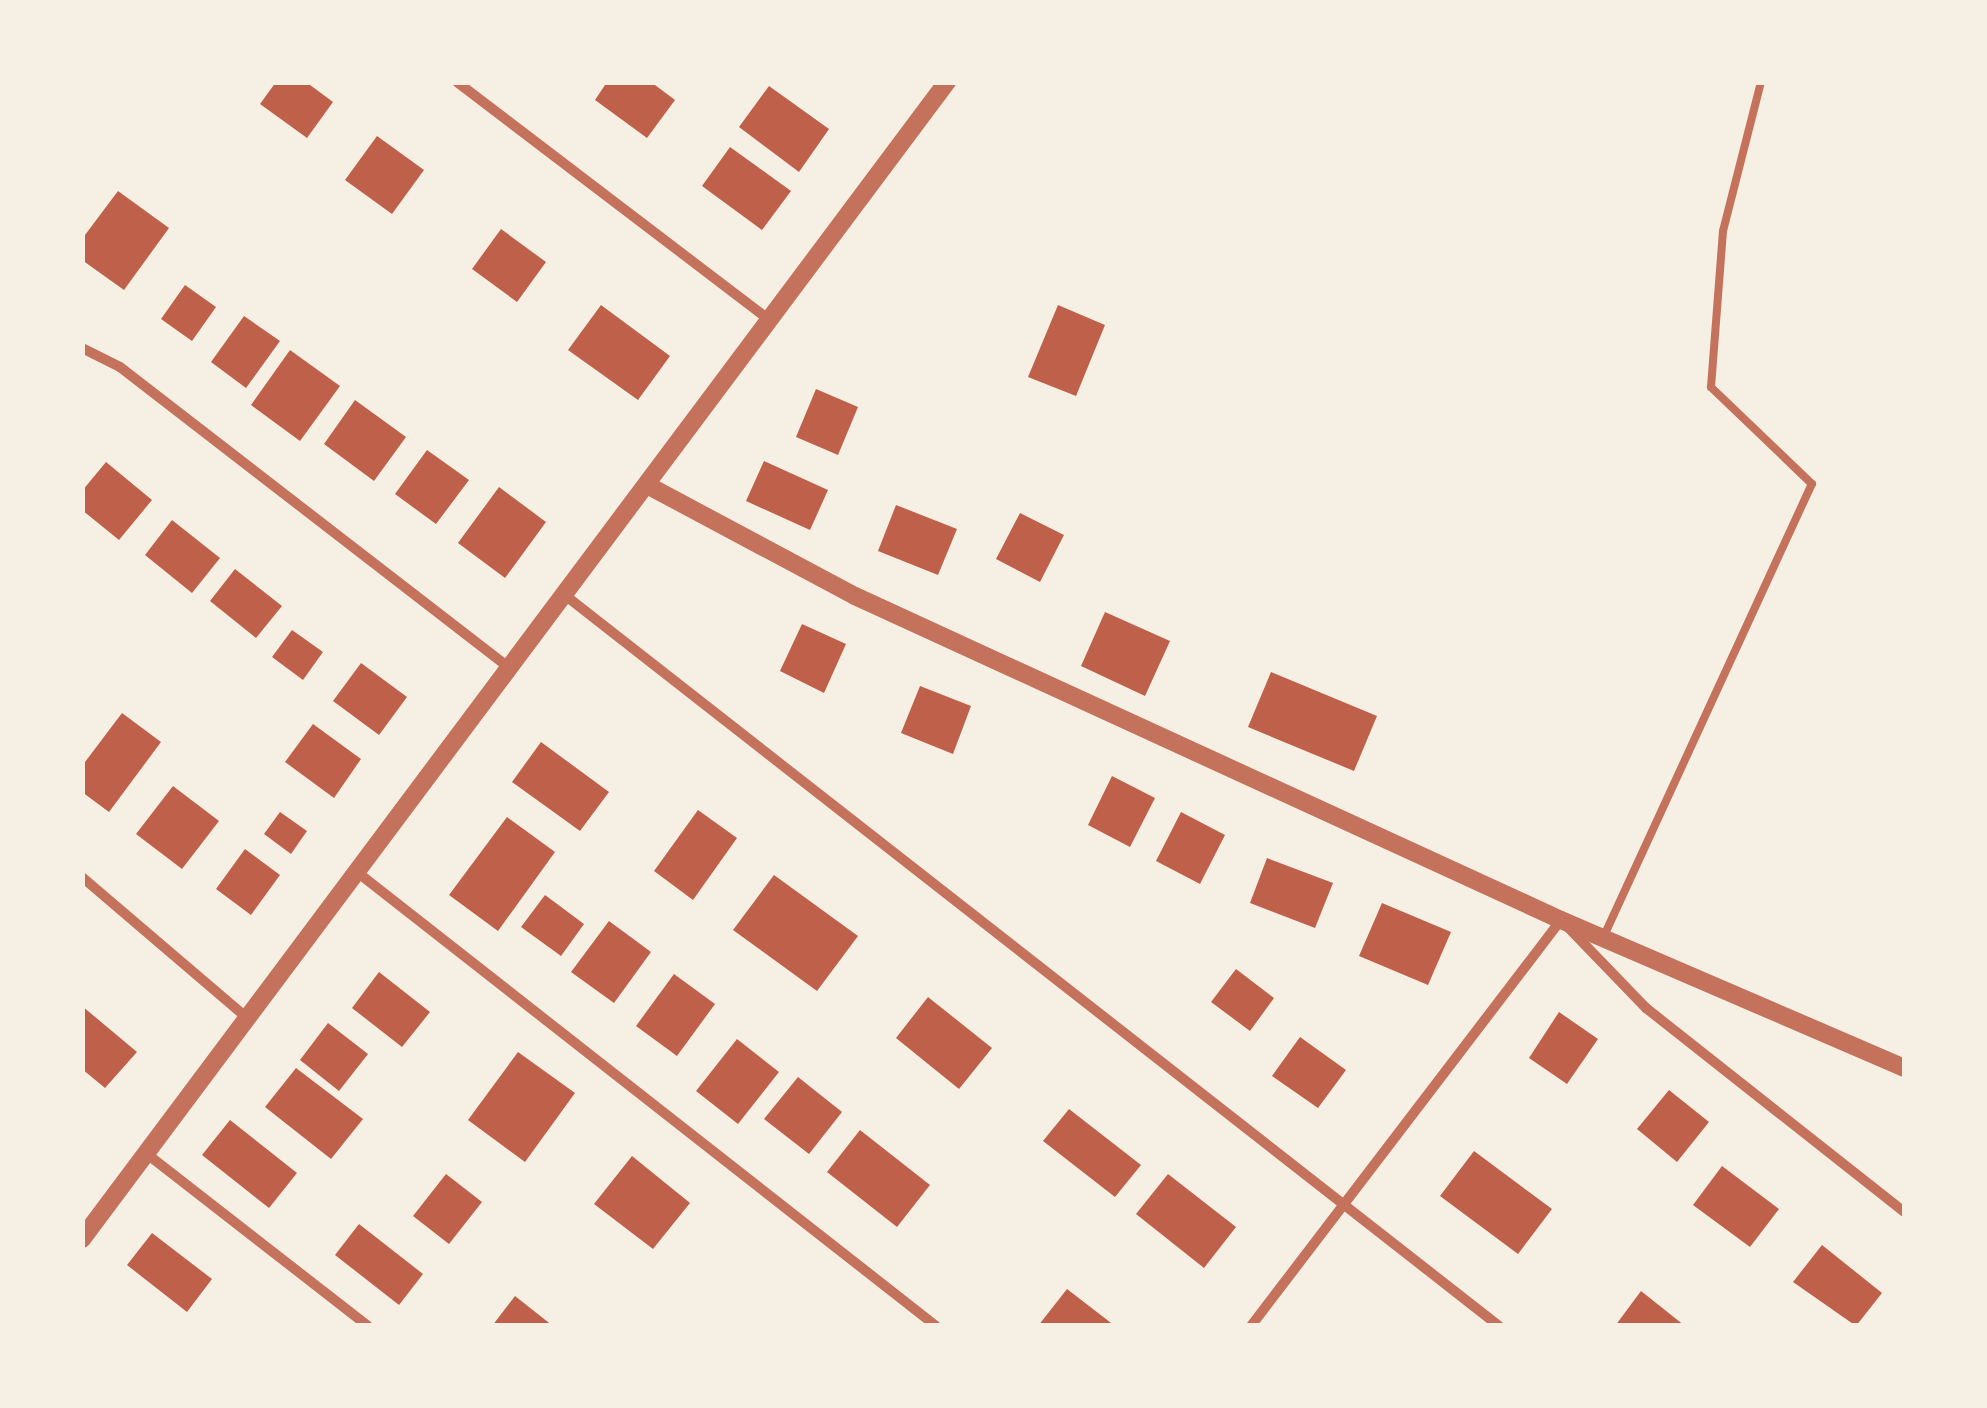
<!DOCTYPE html>
<style>
body{margin:0}
#map{position:relative;width:1987px;height:1408px;overflow:hidden;background:#f6efe4;font-family:Manrope,sans-serif}
div>[style]{position:absolute}
[style*='--x']{left:calc(var(--x)*1px);top:calc(var(--y)*1px);width:calc(var(--w)*1px);rotate:calc(var(--a)*1deg)}
.building>*{inset:0;background:#bf614a}
.service>*{height:8px;margin:-4px;padding:0 4px;transform-origin:4px;border-radius:4px;background:#c5725c}
.minor>*{height:10px;margin:-5px;padding:0 5px;transform-origin:5px;border-radius:5px;background:#c5725c}
.tertiary>*{height:18px;margin:-9px;padding:0 9px;transform-origin:9px;border-radius:9px;background:#c5725c}
span{translate:-50% -50%;white-space:nowrap;text-align:center;line-height:1.15;-webkit-text-stroke:10px #f6efe4;paint-order:stroke}
.frame{position:absolute;inset:0;border:85px solid #f6efe4;pointer-events:none}
</style>
<div id="map">
<div class="building">
<div style="clip-path:polygon(276px 82px,306px 82px,333px 102px,307px 138px,260px 104px)"></div>
<div style="clip-path:polygon(607px 82px,651px 82px,675px 100px,647px 138px,595px 100px)"></div>
<div style="clip-path:polygon(769px 86px,829px 129px,799px 172px,739px 127px)"></div>
<div style="clip-path:polygon(377px 136px,424px 170px,392px 214px,345px 180px)"></div>
<div style="clip-path:polygon(730px 147px,791px 191px,762px 230px,702px 186px)"></div>
<div style="clip-path:polygon(118px 191px,169px 228px,124px 290px,82px 260px,82px 239px)"></div>
<div style="clip-path:polygon(501px 229px,546px 262px,517px 302px,472px 269px)"></div>
<div style="clip-path:polygon(185px 285px,216px 307px,192px 341px,161px 319px)"></div>
<div style="clip-path:polygon(601px 305px,670px 356px,638px 400px,568px 350px)"></div>
<div style="clip-path:polygon(1058px 305px,1105px 325px,1076px 396px,1028px 377px)"></div>
<div style="clip-path:polygon(244px 316px,280px 341px,246px 388px,211px 362px)"></div>
<div style="clip-path:polygon(290px 350px,340px 386px,300px 441px,251px 405px)"></div>
<div style="clip-path:polygon(816px 389px,858px 407px,838px 455px,796px 437px)"></div>
<div style="clip-path:polygon(355px 400px,406px 437px,374px 481px,324px 444px)"></div>
<div style="clip-path:polygon(427px 450px,469px 480px,436px 524px,395px 494px)"></div>
<div style="clip-path:polygon(764px 461px,828px 490px,810px 530px,746px 501px)"></div>
<div style="clip-path:polygon(106px 462px,152px 500px,119px 540px,82px 510px,82px 491px)"></div>
<div style="clip-path:polygon(499px 487px,546px 522px,505px 578px,458px 543px)"></div>
<div style="clip-path:polygon(896px 505px,957px 529px,938px 575px,878px 551px)"></div>
<div style="clip-path:polygon(1020px 513px,1064px 535px,1040px 582px,996px 559px)"></div>
<div style="clip-path:polygon(172px 520px,220px 558px,192px 593px,145px 555px)"></div>
<div style="clip-path:polygon(235px 569px,282px 606px,256px 638px,210px 601px)"></div>
<div style="clip-path:polygon(1105px 612px,1170px 641px,1145px 696px,1081px 666px)"></div>
<div style="clip-path:polygon(802px 624px,846px 644px,824px 693px,780px 671px)"></div>
<div style="clip-path:polygon(292px 630px,323px 652px,303px 680px,272px 657px)"></div>
<div style="clip-path:polygon(361px 663px,407px 697px,379px 735px,333px 701px)"></div>
<div style="clip-path:polygon(1271px 672px,1377px 716px,1354px 771px,1248px 727px)"></div>
<div style="clip-path:polygon(920px 686px,971px 706px,953px 754px,901px 733px)"></div>
<div style="clip-path:polygon(122px 713px,161px 742px,109px 812px,82px 792px,82px 766px)"></div>
<div style="clip-path:polygon(313px 724px,361px 759px,334px 798px,285px 762px)"></div>
<div style="clip-path:polygon(541px 742px,609px 792px,580px 831px,512px 782px)"></div>
<div style="clip-path:polygon(1112px 776px,1155px 798px,1130px 847px,1088px 825px)"></div>
<div style="clip-path:polygon(173px 786px,219px 821px,182px 869px,136px 834px)"></div>
<div style="clip-path:polygon(698px 810px,737px 838px,693px 900px,654px 871px)"></div>
<div style="clip-path:polygon(280px 812px,307px 831px,291px 854px,264px 834px)"></div>
<div style="clip-path:polygon(1181px 812px,1225px 835px,1200px 884px,1156px 861px)"></div>
<div style="clip-path:polygon(507px 817px,555px 852px,498px 931px,449px 895px)"></div>
<div style="clip-path:polygon(245px 849px,280px 875px,251px 915px,216px 889px)"></div>
<div style="clip-path:polygon(1267px 858px,1333px 883px,1315px 928px,1250px 903px)"></div>
<div style="clip-path:polygon(774px 875px,858px 936px,817px 991px,733px 930px)"></div>
<div style="clip-path:polygon(545px 895px,584px 924px,561px 956px,521px 927px)"></div>
<div style="clip-path:polygon(1382px 903px,1451px 932px,1428px 985px,1359px 956px)"></div>
<div style="clip-path:polygon(609px 921px,651px 952px,614px 1003px,571px 972px)"></div>
<div style="clip-path:polygon(1236px 969px,1274px 998px,1250px 1031px,1211px 1002px)"></div>
<div style="clip-path:polygon(379px 972px,430px 1012px,402px 1047px,352px 1008px)"></div>
<div style="clip-path:polygon(674px 974px,715px 1004px,677px 1056px,636px 1026px)"></div>
<div style="clip-path:polygon(928px 997px,992px 1048px,959px 1089px,896px 1038px)"></div>
<div style="clip-path:polygon(82px 1006px,137px 1052px,105px 1088px,82px 1069px)"></div>
<div style="clip-path:polygon(1559px 1012px,1598px 1039px,1567px 1084px,1529px 1058px)"></div>
<div style="clip-path:polygon(328px 1023px,368px 1054px,339px 1091px,300px 1060px)"></div>
<div style="clip-path:polygon(1300px 1037px,1346px 1070px,1318px 1108px,1272px 1076px)"></div>
<div style="clip-path:polygon(737px 1039px,779px 1072px,738px 1124px,696px 1091px)"></div>
<div style="clip-path:polygon(518px 1052px,575px 1093px,525px 1162px,468px 1120px)"></div>
<div style="clip-path:polygon(296px 1068px,363px 1119px,331px 1159px,265px 1107px)"></div>
<div style="clip-path:polygon(798px 1077px,842px 1112px,809px 1154px,764px 1119px)"></div>
<div style="clip-path:polygon(1669px 1090px,1709px 1122px,1677px 1162px,1637px 1129px)"></div>
<div style="clip-path:polygon(1069px 1109px,1141px 1165px,1115px 1197px,1043px 1141px)"></div>
<div style="clip-path:polygon(230px 1120px,297px 1173px,269px 1208px,202px 1155px)"></div>
<div style="clip-path:polygon(860px 1130px,930px 1185px,897px 1227px,827px 1172px)"></div>
<div style="clip-path:polygon(1474px 1151px,1552px 1209px,1518px 1254px,1440px 1196px)"></div>
<div style="clip-path:polygon(632px 1156px,690px 1203px,653px 1249px,594px 1204px)"></div>
<div style="clip-path:polygon(1722px 1166px,1779px 1209px,1750px 1247px,1693px 1205px)"></div>
<div style="clip-path:polygon(446px 1174px,482px 1202px,449px 1244px,413px 1216px)"></div>
<div style="clip-path:polygon(1168px 1174px,1236px 1227px,1204px 1268px,1136px 1214px)"></div>
<div style="clip-path:polygon(359px 1224px,423px 1274px,399px 1305px,335px 1255px)"></div>
<div style="clip-path:polygon(152px 1233px,212px 1279px,187px 1312px,127px 1265px)"></div>
<div style="clip-path:polygon(1822px 1245px,1882px 1293px,1856px 1326px,1793px 1282px)"></div>
<div style="clip-path:polygon(1067px 1289px,1115px 1326px,1038px 1326px)"></div>
<div style="clip-path:polygon(1641px 1291px,1685px 1326px,1615px 1326px)"></div>
<div style="clip-path:polygon(515px 1296px,553px 1326px,492px 1326px)"></div>
</div>
<div class="service">
<div style="--x:1603;--y:938;--w:500;--a:-65.3"></div>
<div style="--x:1812;--y:484;--w:140;--a:-136.2"></div>
<div style="--x:1711;--y:387;--w:156;--a:-85.6"></div>
<div style="--x:1723;--y:231;--w:154;--a:-75.7"></div>
</div>
<div class="minor">
<div style="--x:457;--y:82;--w:395;--a:37.3"></div>
<div style="--x:82;--y:348;--w:42;--a:26.6"></div>
<div style="--x:120;--y:367;--w:493;--a:37.7"></div>
<div style="--x:566;--y:596;--w:1185;--a:38.04"></div>
<div style="--x:357;--y:872;--w:736;--a:38.1"></div>
<div style="--x:82;--y:877;--w:218;--a:40.5"></div>
<div style="--x:147;--y:1154;--w:280;--a:37.9"></div>
<div style="--x:1251;--y:1326;--w:511;--a:-52.64"></div>
<div style="--x:1561;--y:920;--w:122;--a:46"></div>
<div style="--x:1646;--y:1008;--w:329;--a:38.3"></div>
</div>
<div class="tertiary">
<div style="--x:647;--y:485;--w:236;--a:28.1"></div>
<div style="--x:855;--y:596;--w:777;--a:24.65"></div>
<div style="--x:1561;--y:920;--w:374;--a:23.3"></div>
<div style="--x:82;--y:1239;--w:1445;--a:-53.22"></div>
</div>
<div class="frame"></div>
</div>
